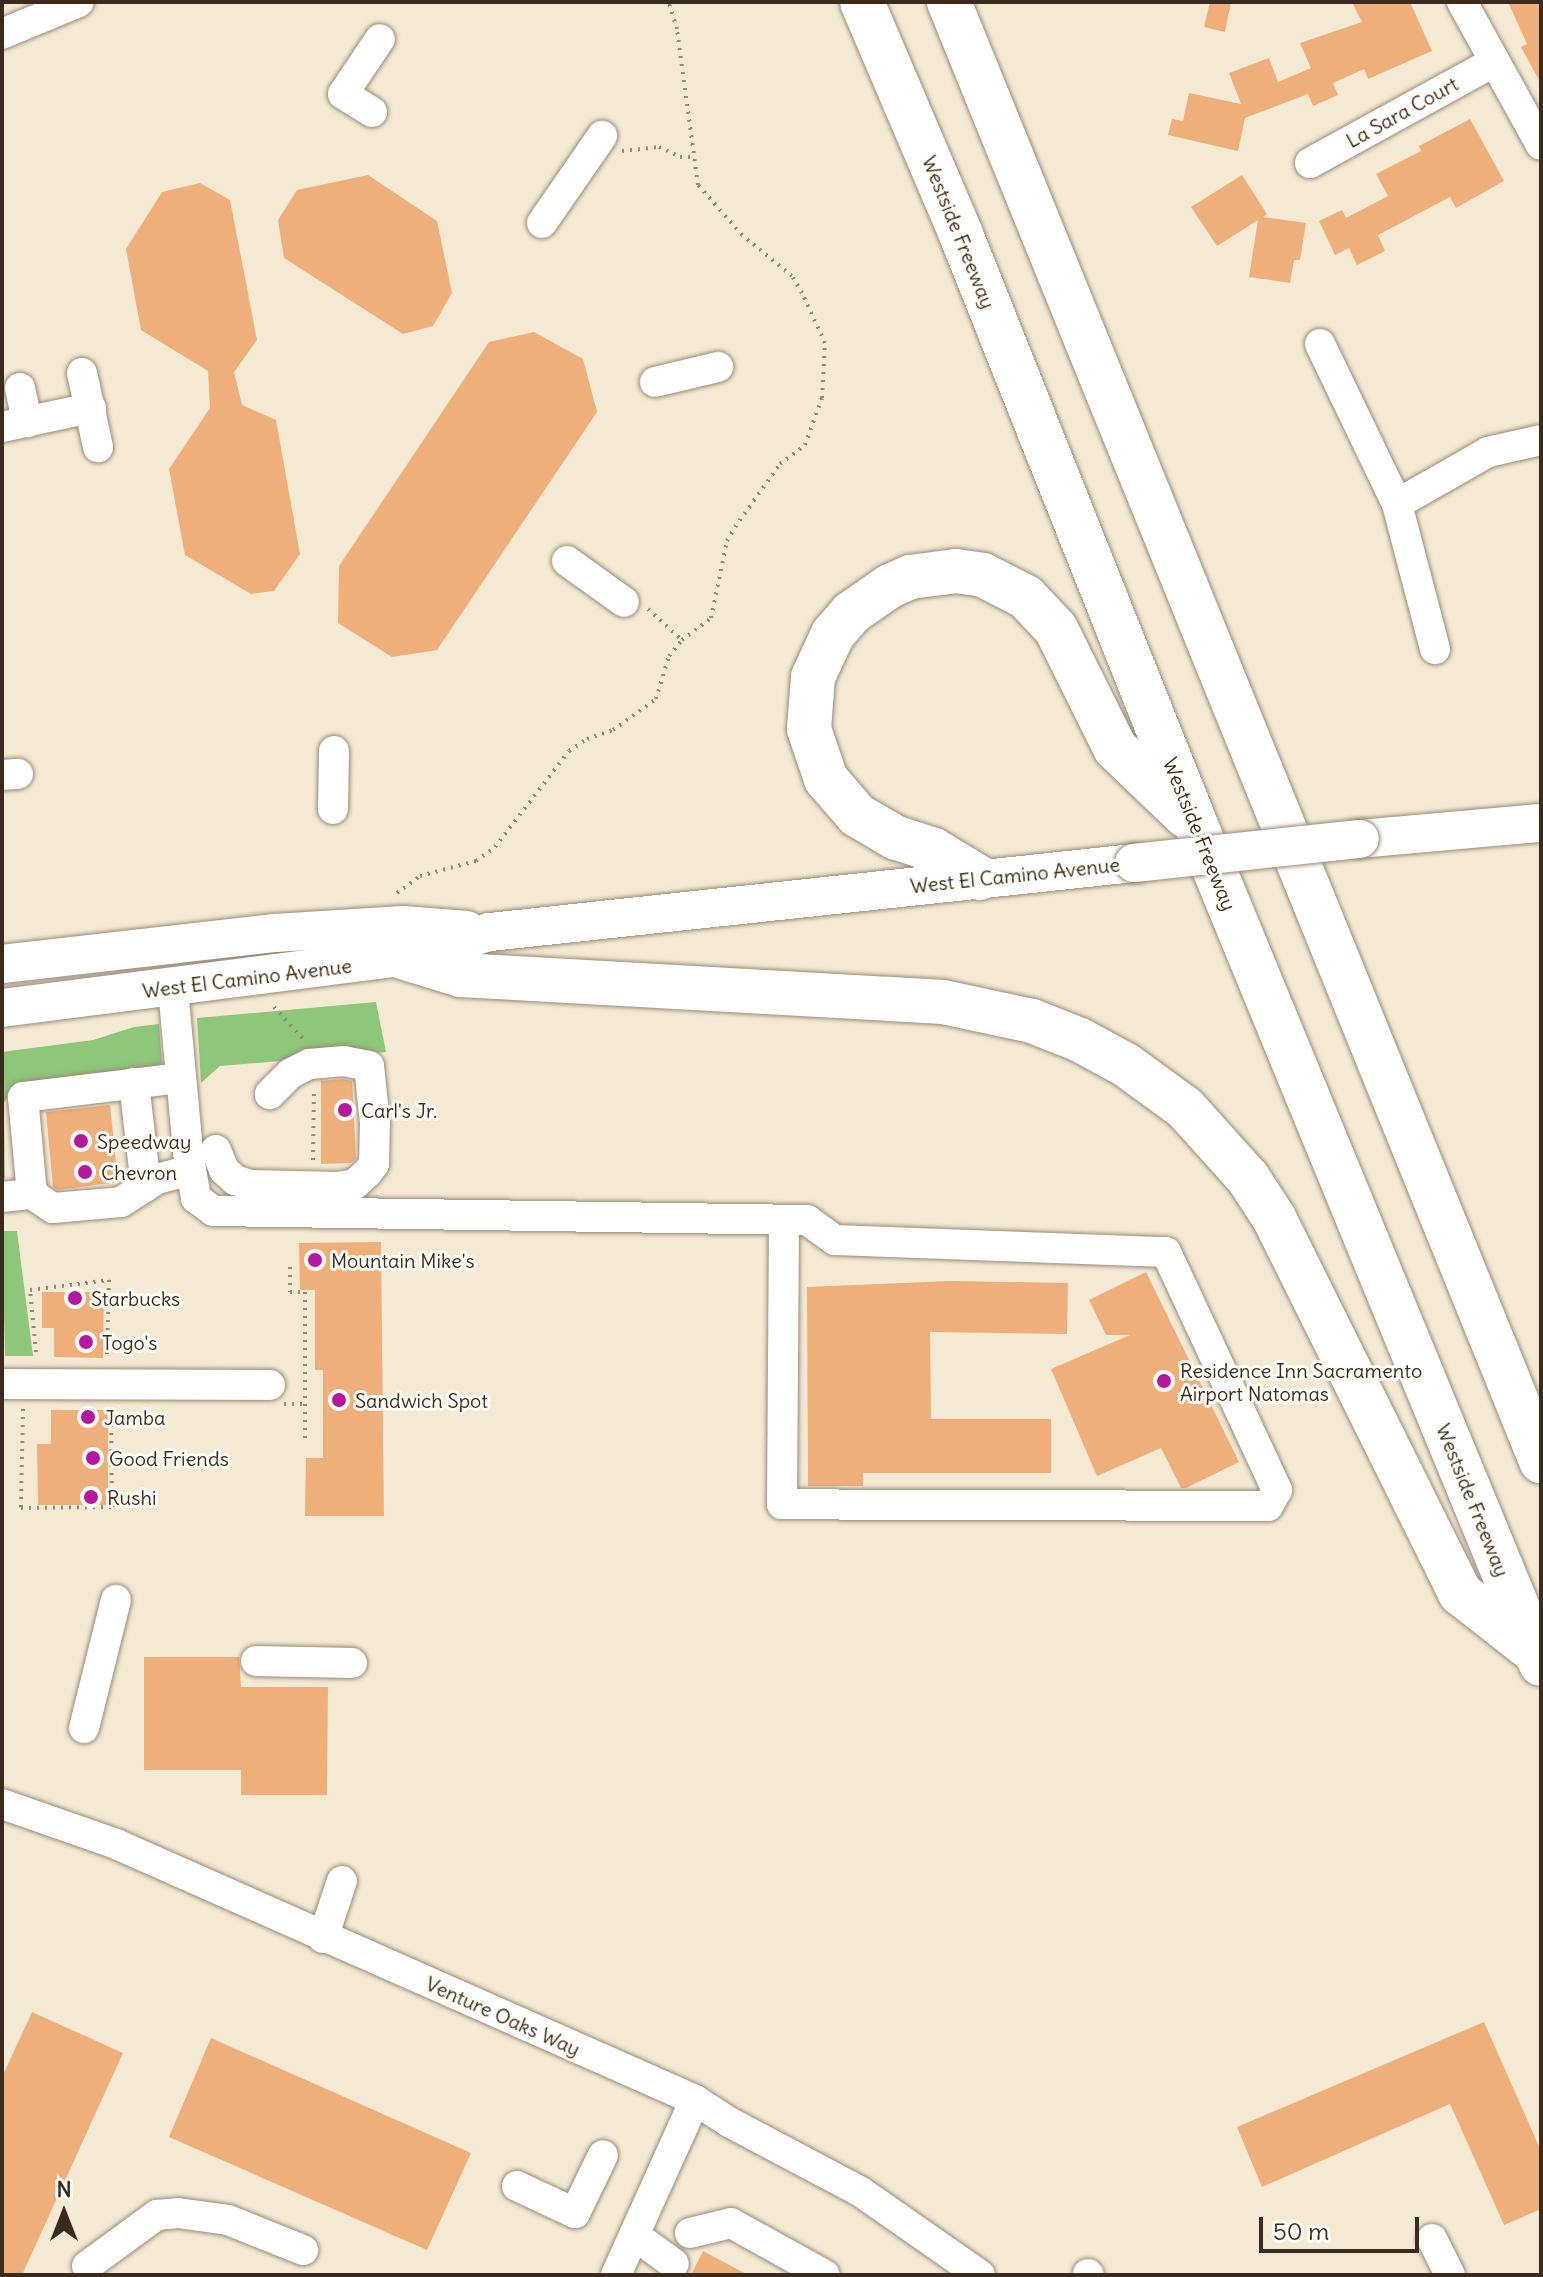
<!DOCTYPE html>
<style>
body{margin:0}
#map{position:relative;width:1543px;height:2277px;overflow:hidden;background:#f4ead4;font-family:Delius,sans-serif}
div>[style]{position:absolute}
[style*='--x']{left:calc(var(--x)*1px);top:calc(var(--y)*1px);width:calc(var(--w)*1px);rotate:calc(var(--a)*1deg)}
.green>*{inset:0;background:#8ec67a}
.building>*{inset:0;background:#eeaf7a}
.path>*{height:4px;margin-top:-2px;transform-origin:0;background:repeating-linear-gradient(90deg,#988a79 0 2px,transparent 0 8px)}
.roads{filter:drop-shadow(0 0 2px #988a79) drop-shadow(0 0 2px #988a79)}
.minor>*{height:30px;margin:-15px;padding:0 15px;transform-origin:15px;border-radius:15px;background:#fff}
.major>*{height:38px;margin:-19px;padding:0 19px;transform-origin:19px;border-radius:19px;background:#fff}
.highway>*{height:44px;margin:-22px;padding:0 22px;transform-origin:22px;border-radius:22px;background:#fff}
.bridges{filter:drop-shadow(0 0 2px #988a79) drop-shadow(0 0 2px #988a79)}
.major-bridge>*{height:38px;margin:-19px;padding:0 19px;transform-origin:19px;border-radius:19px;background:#fff}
.dots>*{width:22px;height:22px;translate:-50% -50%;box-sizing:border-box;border:4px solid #fdfcf7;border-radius:50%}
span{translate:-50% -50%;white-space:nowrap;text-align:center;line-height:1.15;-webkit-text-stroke:6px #fdfcf7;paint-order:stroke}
.street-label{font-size:20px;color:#3b2a1e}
.poi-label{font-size:20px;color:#3b2a1e}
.left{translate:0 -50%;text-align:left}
.frame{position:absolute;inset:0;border:4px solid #3b2a1e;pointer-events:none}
.north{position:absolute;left:24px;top:2173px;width:80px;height:80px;-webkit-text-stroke:6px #fdfcf7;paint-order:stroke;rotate:0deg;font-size:22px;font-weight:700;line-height:32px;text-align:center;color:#3b2a1e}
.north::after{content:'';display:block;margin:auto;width:28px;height:36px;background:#3b2a1e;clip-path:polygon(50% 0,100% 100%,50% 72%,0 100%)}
.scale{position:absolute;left:1259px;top:2217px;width:160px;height:36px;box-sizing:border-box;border:4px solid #3b2a1e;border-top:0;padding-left:10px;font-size:24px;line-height:28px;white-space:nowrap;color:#3b2a1e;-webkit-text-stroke:6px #fdfcf7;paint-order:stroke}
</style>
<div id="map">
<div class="green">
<div style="clip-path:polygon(376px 1002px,386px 1052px,220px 1066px,201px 1083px,197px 1018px)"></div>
<div style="clip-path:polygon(159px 1024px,162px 1062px,157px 1071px,11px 1091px,4px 1103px,5px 1178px,2px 1180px,2px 1052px,93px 1040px,134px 1027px)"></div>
<div style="clip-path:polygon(2px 1231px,17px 1231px,33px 1356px,5px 1356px)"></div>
</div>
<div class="building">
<div style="clip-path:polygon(1210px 2px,1231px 2px,1225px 32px,1204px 27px)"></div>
<div style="clip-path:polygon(1352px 2px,1410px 2px,1432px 51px,1368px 79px,1364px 69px,1333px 83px,1338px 95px,1313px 106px,1308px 94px,1245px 118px,1238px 151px,1168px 135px,1172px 119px,1183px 121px,1189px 93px,1241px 104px,1229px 73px,1269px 58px,1278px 82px,1311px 68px,1300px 43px,1362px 22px)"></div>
<div style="clip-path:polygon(1508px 2px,1541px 2px,1541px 84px,1521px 47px,1527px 44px)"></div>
<div style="clip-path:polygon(1470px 119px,1504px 181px,1456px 208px,1450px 197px,1378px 235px,1385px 251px,1357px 265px,1349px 248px,1335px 255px,1319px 221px,1342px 210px,1346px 218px,1388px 196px,1376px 174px,1421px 151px,1419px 146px)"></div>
<div style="clip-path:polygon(368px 175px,437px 221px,452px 293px,433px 326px,403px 334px,284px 258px,278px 220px,297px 190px)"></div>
<div style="clip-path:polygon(1242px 175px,1267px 214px,1263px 217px,1306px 223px,1300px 260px,1294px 260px,1290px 283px,1249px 277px,1258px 220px,1217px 246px,1191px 207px)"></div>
<div style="clip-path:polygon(200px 183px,230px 200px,257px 340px,234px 372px,242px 405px,276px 420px,300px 554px,274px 591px,251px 594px,185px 555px,169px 469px,210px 408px,208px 371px,141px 330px,126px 249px,162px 192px)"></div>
<div style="clip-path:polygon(534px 332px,583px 359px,597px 412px,437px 650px,392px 657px,338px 623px,339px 566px,489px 342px)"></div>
<div style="clip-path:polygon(343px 1079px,352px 1081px,356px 1158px,351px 1163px,321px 1164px,321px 1081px)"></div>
<div style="clip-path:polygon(110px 1105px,118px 1182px,58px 1190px,53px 1187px,46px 1112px)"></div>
<div style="clip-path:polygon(381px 1242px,384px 1516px,305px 1516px,306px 1458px,323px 1458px,323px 1370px,315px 1370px,315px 1290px,300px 1290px,299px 1243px)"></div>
<div style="clip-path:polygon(1146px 1272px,1239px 1462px,1186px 1488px,1181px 1488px,1161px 1448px,1097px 1476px,1051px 1369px,1130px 1335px,1106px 1335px,1089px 1300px)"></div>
<div style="clip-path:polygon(951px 1281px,1068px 1283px,1067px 1334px,930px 1332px,931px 1419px,1051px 1419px,1051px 1473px,863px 1473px,863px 1486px,808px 1486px,807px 1287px)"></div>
<div style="clip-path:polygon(42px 1292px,104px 1292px,103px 1358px,54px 1357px,54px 1328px,42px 1328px)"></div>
<div style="clip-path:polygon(51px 1410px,108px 1410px,108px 1505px,38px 1505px,37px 1444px,51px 1444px)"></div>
<div style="clip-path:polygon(144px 1657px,239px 1657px,241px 1687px,328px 1687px,327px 1795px,241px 1795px,241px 1770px,144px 1770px)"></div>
<div style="clip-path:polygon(32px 2012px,123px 2053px,22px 2275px,2px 2275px,2px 2077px)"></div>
<div style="clip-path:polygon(1484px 2022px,1541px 2151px,1541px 2209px,1504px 2225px,1450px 2104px,1262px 2187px,1237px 2127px)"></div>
<div style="clip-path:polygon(211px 2038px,471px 2153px,427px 2250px,169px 2137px)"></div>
<div style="clip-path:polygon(703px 2251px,748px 2275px,691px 2275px)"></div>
</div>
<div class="path">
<div style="--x:622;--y:151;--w:37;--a:-6"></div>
<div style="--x:659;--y:147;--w:23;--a:25"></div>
<div style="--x:680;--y:157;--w:13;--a:0"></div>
<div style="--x:648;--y:609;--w:46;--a:42.4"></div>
<div style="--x:397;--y:893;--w:29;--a:-36"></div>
<div style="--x:420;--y:876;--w:58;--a:-15"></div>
<div style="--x:476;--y:861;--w:24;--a:-36"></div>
<div style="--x:495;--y:847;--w:121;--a:-52.4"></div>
<div style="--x:569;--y:751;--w:22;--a:-34"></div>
<div style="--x:587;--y:739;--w:28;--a:-19"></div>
<div style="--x:613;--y:730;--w:53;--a:-35.8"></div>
<div style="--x:656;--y:699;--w:45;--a:-73.2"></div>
<div style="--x:669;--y:656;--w:21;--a:-51"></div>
<div style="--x:682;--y:640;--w:36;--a:-37"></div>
<div style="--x:711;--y:618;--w:79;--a:-78.3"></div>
<div style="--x:727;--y:541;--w:16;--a:-60"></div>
<div style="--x:735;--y:527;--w:77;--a:-54.5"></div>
<div style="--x:780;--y:464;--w:31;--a:-37"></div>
<div style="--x:805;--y:445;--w:50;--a:-70.1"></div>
<div style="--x:822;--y:398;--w:55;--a:-86.9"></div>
<div style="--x:825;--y:343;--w:55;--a:-114.7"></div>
<div style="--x:802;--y:293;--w:20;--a:-120"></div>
<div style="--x:792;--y:276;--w:65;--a:-140.6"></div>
<div style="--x:742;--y:235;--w:67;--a:-131.3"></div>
<div style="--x:698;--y:185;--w:157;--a:-97.7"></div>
<div style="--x:677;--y:29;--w:28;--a:-107"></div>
<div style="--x:274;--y:1007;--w:46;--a:47.6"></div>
<div style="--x:313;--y:1160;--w:71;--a:-89.2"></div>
<div style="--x:290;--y:1267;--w:25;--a:90"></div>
<div style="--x:290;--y:1292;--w:15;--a:0"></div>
<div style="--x:305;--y:1292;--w:152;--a:90"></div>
<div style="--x:36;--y:1352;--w:62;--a:-95.5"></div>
<div style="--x:30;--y:1290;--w:80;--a:-7.2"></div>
<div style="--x:109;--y:1280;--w:79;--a:91.5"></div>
<div style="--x:284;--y:1404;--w:22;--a:0"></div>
<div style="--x:23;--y:1409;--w:99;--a:91.2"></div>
<div style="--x:21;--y:1508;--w:91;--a:-0.6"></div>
<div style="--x:112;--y:1507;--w:97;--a:-90.6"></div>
</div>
<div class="roads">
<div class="minor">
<div style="--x:1462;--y:2;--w:163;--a:61.1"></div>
<div style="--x:2;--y:34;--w:83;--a:-22.6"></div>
<div style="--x:372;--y:112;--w:34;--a:-148"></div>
<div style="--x:343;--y:94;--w:66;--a:-56.1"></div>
<div style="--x:1310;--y:163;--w:210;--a:-28.8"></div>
<div style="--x:542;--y:223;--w:106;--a:-55.4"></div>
<div style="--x:1320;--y:344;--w:178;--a:64.3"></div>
<div style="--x:1397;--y:504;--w:150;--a:75.3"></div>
<div style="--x:82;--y:373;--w:76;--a:77.8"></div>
<div style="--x:655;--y:382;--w:65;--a:-13.4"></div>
<div style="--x:20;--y:388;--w:35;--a:78"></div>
<div style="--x:2;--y:427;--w:91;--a:-12.1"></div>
<div style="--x:1397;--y:504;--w:105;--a:-29.7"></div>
<div style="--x:1488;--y:452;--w:54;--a:-12.8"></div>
<div style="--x:567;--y:561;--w:70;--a:35.7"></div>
<div style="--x:2;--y:775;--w:16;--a:-4"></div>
<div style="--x:333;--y:809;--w:58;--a:-89"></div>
<div style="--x:173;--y:989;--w:164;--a:84.7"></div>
<div style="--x:188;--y:1152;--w:47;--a:80.1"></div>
<div style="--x:196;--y:1198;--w:21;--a:37"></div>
<div style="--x:213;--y:1211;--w:594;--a:0.87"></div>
<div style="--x:807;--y:1220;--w:34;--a:36"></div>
<div style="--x:835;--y:1240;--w:331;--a:2.1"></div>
<div style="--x:1166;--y:1252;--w:263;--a:65"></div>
<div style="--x:1277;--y:1490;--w:18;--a:119"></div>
<div style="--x:1268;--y:1506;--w:486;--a:-179.8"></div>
<div style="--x:782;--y:1504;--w:284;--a:-89.6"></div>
<div style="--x:134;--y:1083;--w:104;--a:83.4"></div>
<div style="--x:216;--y:1150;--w:22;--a:68"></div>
<div style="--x:224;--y:1170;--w:15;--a:42"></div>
<div style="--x:235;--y:1180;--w:16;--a:18"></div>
<div style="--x:250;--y:1185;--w:87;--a:1.3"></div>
<div style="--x:337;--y:1187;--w:18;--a:-9"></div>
<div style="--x:355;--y:1184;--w:16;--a:-43"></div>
<div style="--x:367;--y:1173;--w:11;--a:-52"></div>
<div style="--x:374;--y:1164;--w:41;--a:-88.6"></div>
<div style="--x:375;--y:1123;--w:57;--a:-96"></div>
<div style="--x:369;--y:1066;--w:25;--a:-169"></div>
<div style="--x:344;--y:1061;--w:35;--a:175"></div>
<div style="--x:309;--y:1064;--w:20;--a:153"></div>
<div style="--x:291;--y:1073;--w:30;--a:135"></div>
<div style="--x:32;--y:1194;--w:97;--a:-95.3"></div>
<div style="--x:23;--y:1097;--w:159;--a:-6.9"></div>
<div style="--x:2;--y:1197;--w:30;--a:-6"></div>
<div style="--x:32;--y:1194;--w:25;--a:34"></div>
<div style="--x:53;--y:1208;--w:68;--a:-5"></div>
<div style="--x:121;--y:1202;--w:43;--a:-32.6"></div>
<div style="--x:157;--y:1179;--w:35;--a:-15"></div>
<div style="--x:2;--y:1384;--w:268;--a:0.2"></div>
<div style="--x:256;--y:1661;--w:96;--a:1.2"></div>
<div style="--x:84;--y:1728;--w:132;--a:-76"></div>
<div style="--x:2;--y:1804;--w:121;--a:19.3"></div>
<div style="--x:116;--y:1844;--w:633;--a:23.85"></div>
<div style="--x:695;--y:2100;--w:40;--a:32.9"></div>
<div style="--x:729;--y:2122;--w:149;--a:27.9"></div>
<div style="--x:861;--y:2192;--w:145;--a:34.9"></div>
<div style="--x:323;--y:1938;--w:60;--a:-71.6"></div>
<div style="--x:517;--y:2186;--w:64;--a:25"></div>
<div style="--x:575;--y:2213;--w:64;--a:-64.2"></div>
<div style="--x:690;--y:2233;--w:42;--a:-13.7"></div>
<div style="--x:731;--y:2223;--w:107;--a:29"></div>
<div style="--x:634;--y:2235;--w:49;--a:35.9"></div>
<div style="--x:1432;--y:2239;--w:40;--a:63.4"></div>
<div style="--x:87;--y:2266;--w:87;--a:-36.1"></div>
<div style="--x:157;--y:2215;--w:21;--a:-5"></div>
<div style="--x:178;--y:2213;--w:50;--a:8"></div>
<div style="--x:228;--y:2220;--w:81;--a:21.8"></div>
<div style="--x:1088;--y:2274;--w:1;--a:45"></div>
<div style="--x:616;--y:2275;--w:192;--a:-65.7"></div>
</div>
<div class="major">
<div style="--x:1360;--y:839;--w:182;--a:-5.1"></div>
<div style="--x:2;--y:964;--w:275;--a:-6.5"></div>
<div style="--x:275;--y:933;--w:128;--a:-3.6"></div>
<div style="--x:403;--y:925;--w:64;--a:4.5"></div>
<div style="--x:2;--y:1008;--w:403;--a:-7.3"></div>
<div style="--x:402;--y:957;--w:91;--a:-15.9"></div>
<div style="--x:490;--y:932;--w:648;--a:-6.12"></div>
</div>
<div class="highway">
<div style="--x:862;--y:2;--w:255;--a:66.9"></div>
<div style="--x:962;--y:237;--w:633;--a:68.3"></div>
<div style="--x:1196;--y:825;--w:907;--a:67.65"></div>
<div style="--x:949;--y:2;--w:1575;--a:67.91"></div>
<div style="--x:980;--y:878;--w:54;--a:-148.7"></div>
<div style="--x:934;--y:850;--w:40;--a:-162"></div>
<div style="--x:896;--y:838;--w:45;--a:-149.5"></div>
<div style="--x:857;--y:815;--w:48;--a:-130.7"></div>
<div style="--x:826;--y:779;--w:53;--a:-108.8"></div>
<div style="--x:809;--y:729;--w:52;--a:-85.6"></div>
<div style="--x:813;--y:677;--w:47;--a:-65.1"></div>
<div style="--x:833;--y:634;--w:28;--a:-49"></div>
<div style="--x:851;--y:613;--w:47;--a:-34.7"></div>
<div style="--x:890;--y:586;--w:22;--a:-24"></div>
<div style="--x:910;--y:577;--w:46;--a:-7.4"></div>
<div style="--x:956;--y:571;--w:27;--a:8"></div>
<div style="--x:983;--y:575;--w:48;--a:27.1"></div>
<div style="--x:1026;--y:597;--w:44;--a:46.8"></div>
<div style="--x:1056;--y:629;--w:133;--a:63.6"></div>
<div style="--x:1115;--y:748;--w:98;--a:43.8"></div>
<div style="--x:402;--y:957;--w:62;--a:17"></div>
<div style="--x:461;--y:975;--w:483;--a:3.2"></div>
<div style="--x:943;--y:1002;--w:91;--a:12.1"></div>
<div style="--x:1032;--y:1021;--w:52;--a:21.6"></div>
<div style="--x:1080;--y:1040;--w:52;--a:28.5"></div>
<div style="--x:1126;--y:1065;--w:73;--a:36.1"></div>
<div style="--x:1185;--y:1108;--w:94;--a:48"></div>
<div style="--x:1248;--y:1178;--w:48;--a:57"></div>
<div style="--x:1274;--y:1218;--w:419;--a:63.6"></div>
<div style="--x:1460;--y:1593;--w:94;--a:38.1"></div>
</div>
</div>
<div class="bridges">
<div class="major-bridge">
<div style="--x:1134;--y:863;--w:227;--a:-6.1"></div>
</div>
</div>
<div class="dots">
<div style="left:345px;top:1110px;background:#b5179e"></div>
<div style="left:81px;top:1141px;background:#b5179e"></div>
<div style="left:85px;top:1172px;background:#b5179e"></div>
<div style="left:315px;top:1260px;background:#b5179e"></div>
<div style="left:75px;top:1298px;background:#b5179e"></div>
<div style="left:86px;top:1342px;background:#b5179e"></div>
<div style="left:1164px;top:1381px;background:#b5179e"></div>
<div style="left:339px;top:1400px;background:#b5179e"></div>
<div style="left:88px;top:1417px;background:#b5179e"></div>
<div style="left:93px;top:1458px;background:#b5179e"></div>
<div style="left:91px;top:1497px;background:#b5179e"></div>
</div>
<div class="street-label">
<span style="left:1402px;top:112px;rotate:-29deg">La Sara Court</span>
<span style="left:959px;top:232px;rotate:68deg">Westside Freeway</span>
<span style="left:1200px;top:834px;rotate:68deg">Westside Freeway</span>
<span style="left:1015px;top:875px;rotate:-6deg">West El Camino Avenue</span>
<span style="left:247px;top:978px;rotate:-7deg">West El Camino Avenue</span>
<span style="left:1473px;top:1500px;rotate:68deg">Westside Freeway</span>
<span style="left:503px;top:2016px;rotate:24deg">Venture Oaks Way</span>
</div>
<div class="poi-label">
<span class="left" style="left:361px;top:1110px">Carl's Jr.</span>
<span class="left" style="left:97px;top:1141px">Speedway</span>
<span class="left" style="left:101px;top:1172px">Chevron</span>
<span class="left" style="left:331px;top:1260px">Mountain Mike's</span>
<span class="left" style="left:91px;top:1298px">Starbucks</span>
<span class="left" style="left:102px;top:1342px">Togo's</span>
<span class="left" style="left:1180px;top:1382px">Residence Inn Sacramento<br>Airport Natomas</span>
<span class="left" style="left:355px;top:1400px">Sandwich Spot</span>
<span class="left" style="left:104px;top:1417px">Jamba</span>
<span class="left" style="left:109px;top:1458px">Good Friends</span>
<span class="left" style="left:107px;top:1497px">Rushi</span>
</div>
<div class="frame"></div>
<div class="north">N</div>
<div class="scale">50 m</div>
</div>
